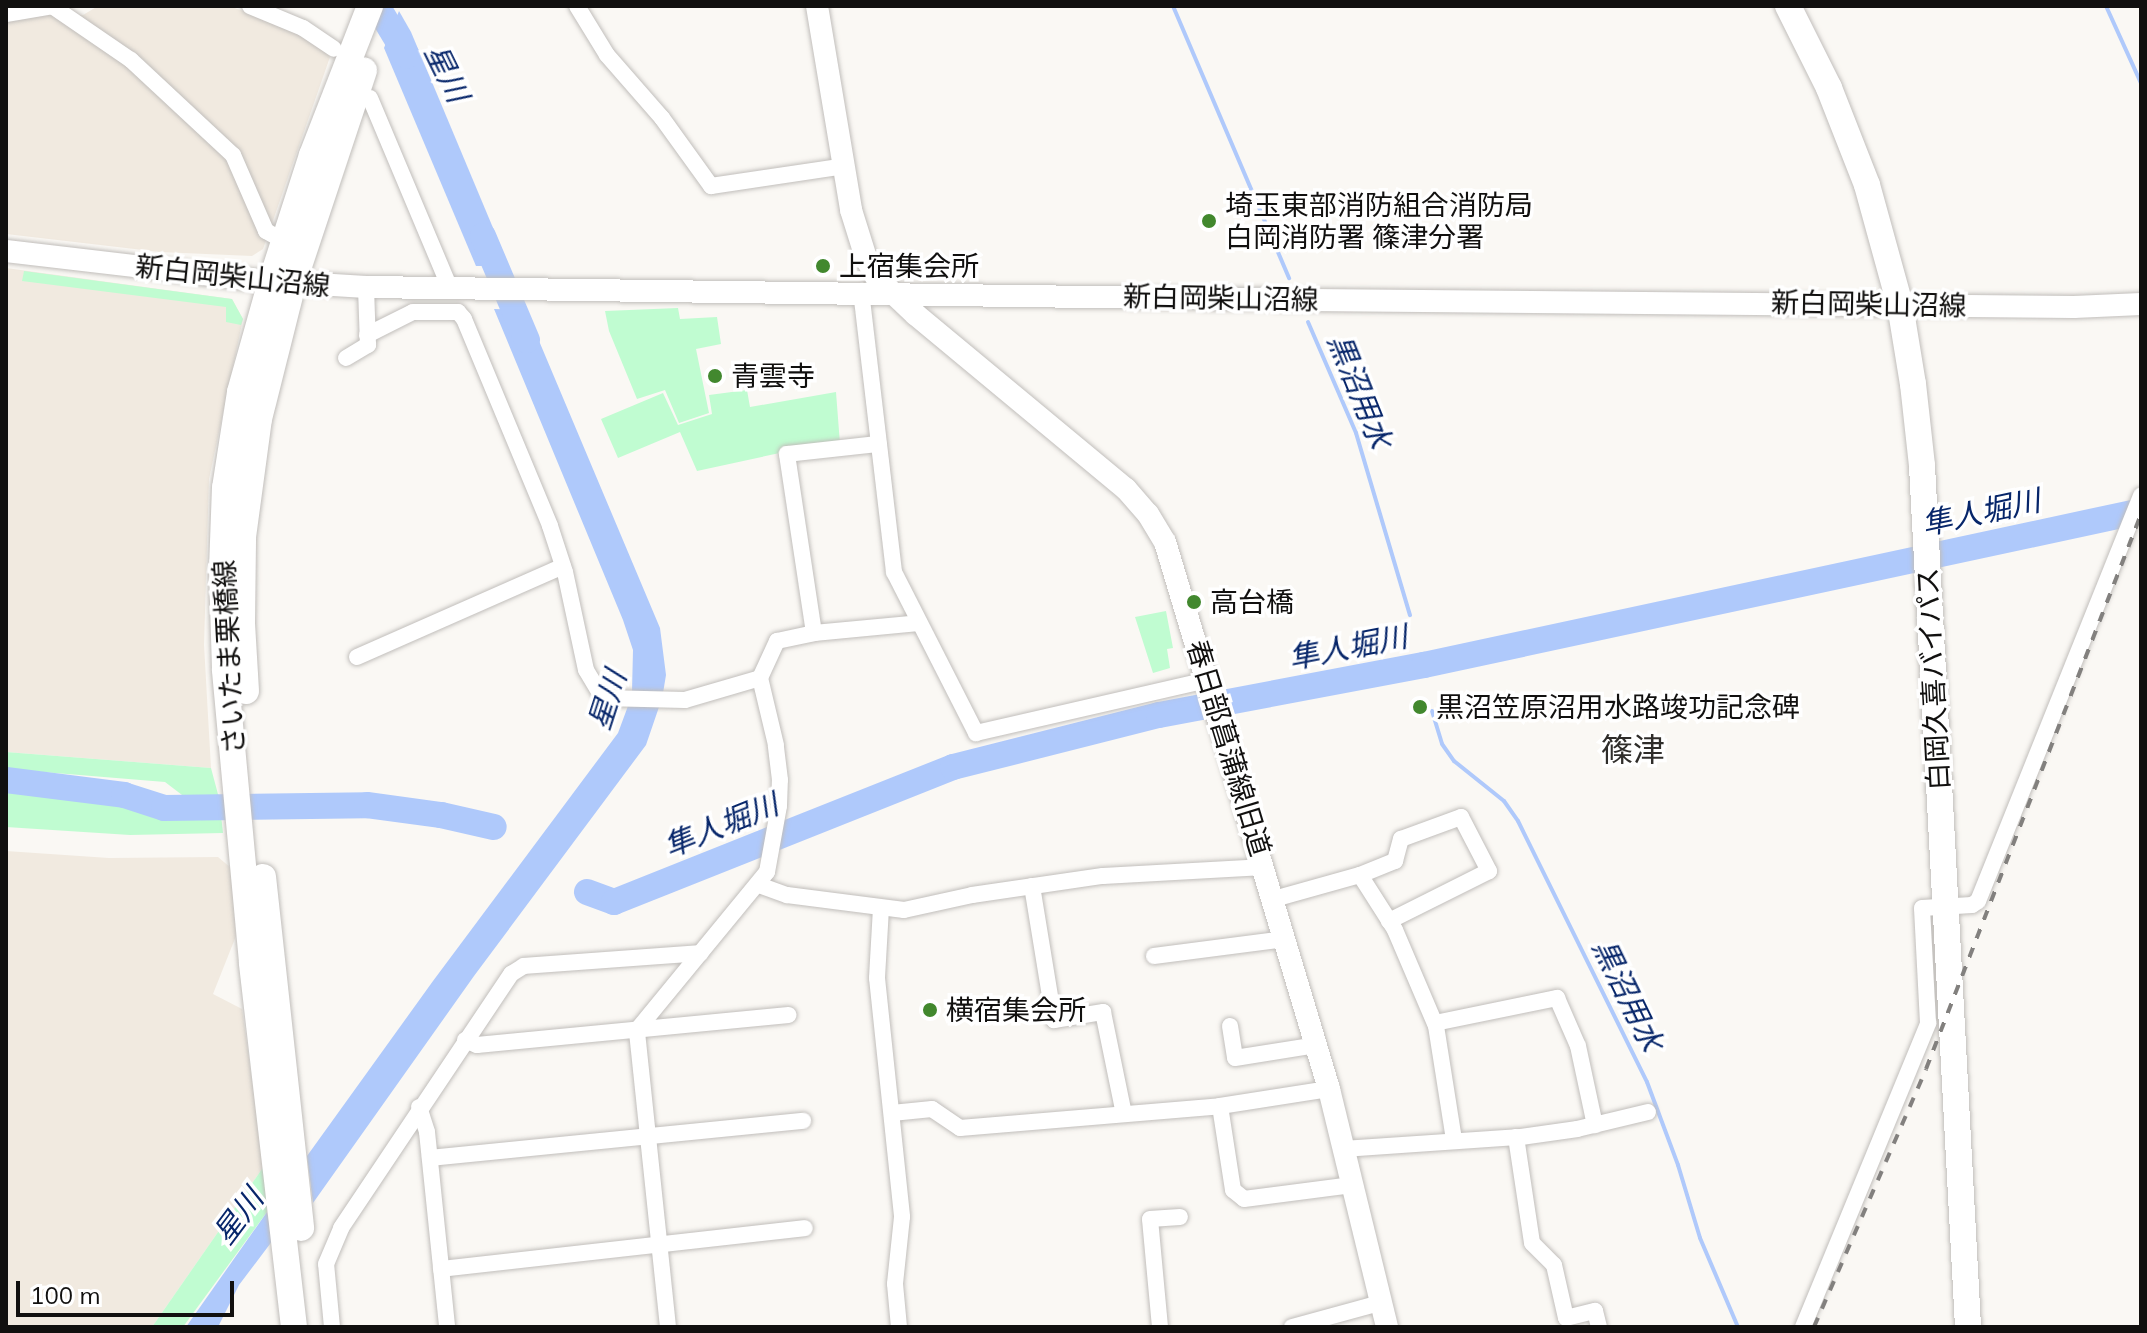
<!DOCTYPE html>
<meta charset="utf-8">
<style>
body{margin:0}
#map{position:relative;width:2147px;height:1333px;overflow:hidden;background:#faf8f4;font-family:Mulish,"Noto Sans JP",sans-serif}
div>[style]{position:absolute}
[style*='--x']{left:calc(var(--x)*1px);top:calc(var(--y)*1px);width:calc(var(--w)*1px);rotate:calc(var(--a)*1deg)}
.built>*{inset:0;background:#f1eae0}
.green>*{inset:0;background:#c0fcd1}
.water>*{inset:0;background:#afc9fb}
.stream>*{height:4px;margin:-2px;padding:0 2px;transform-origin:2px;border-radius:2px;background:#afc9fb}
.river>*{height:26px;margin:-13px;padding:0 13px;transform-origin:13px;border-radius:13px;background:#afc9fb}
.roads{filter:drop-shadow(0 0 2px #c1bebb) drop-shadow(0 0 2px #c1bebb)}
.street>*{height:16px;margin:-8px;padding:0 8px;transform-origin:8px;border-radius:8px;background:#fff}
.secondary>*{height:22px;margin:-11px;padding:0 11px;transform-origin:11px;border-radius:11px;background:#fff}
.primary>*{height:26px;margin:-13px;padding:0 13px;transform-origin:13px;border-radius:13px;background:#fff}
.rail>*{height:4px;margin-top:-2px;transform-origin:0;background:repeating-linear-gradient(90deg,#82807e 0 10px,transparent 0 20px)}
.dots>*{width:22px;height:22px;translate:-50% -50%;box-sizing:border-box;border:4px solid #fff;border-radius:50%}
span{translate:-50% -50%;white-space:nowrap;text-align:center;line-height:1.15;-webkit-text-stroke:7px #fff;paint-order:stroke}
.poi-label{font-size:28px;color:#11100f}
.left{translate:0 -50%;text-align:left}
.street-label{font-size:28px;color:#11100f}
.water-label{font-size:30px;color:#07266a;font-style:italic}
.quarter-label{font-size:32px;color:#2f2d2a}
.frame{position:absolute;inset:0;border:8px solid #11100f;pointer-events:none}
.scale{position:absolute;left:16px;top:1281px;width:218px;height:36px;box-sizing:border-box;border:4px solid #11100f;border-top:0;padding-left:10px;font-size:24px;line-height:28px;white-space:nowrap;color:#11100f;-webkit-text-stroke:6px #fff;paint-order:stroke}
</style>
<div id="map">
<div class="built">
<div style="clip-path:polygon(98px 6px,229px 6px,283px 25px,324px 49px,330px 57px,263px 249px,252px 256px,160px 252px,6px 234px,6px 20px,41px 14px,83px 15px)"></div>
<div style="clip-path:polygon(6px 268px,232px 299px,243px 319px,209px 479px,204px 645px,211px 768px,6px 752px)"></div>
<div style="clip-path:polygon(6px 851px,109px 858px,218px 857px,231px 868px,236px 936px,213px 994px,242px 1009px,264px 1166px,152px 1327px,6px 1327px)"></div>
</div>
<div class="green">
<div style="clip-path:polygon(24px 271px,232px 299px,243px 319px,241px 325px,226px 322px,226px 307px,22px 281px)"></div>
<div style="clip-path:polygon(678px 308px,680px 319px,717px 317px,721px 344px,696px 349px,709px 413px,679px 423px,665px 390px,637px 399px,609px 331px,605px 311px)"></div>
<div style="clip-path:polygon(747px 390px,750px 407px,836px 392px,840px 444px,789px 451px,697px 471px,680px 432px,618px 458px,601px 419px,663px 393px,678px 425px,712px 414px,709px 395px)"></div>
<div style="clip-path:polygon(1166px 611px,1173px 648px,1167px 649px,1170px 668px,1153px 673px,1135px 617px)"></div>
<div style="clip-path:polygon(6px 752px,211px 768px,219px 798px,186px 798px,165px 782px,6px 769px)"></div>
<div style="clip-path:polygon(6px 790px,102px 802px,162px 815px,221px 815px,223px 833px,130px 835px,6px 827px)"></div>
<div style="clip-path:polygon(264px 1166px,267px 1212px,183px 1327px,152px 1327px)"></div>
</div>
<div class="water">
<div style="clip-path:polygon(399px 11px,411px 32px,509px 266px,476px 266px,384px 48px)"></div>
<div style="clip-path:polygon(494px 309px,526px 310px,660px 628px,666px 675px,663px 693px,632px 691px,633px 650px,623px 620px)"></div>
<div style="clip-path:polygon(628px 706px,659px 707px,646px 745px,474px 976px,313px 1203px,307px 1156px,433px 981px,618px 733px)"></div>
<div style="clip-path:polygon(267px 1212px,273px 1240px,239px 1285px,218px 1327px,186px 1327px)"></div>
</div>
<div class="stream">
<div style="--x:1173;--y:6;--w:296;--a:66.9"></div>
<div style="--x:2106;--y:6;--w:85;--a:65.6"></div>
<div style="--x:1308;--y:322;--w:121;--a:66.6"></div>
<div style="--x:1356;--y:433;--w:190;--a:73.5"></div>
<div style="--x:1432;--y:711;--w:34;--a:73"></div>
<div style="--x:1442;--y:744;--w:21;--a:55"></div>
<div style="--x:1454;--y:761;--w:64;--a:38.7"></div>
<div style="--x:1504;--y:801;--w:24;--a:55"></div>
<div style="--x:1518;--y:821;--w:291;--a:63.7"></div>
<div style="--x:1647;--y:1082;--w:89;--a:69.5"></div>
<div style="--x:1678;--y:1165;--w:76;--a:73.2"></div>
<div style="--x:1700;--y:1238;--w:97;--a:66.9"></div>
</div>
<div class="river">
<div style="--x:377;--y:6;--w:58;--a:59"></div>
<div style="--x:483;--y:236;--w:113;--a:67.1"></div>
<div style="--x:6;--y:780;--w:119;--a:7.2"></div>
<div style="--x:124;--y:795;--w:42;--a:18"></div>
<div style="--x:164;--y:808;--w:203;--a:-0.8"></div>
<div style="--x:367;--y:805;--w:75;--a:7.7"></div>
<div style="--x:441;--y:815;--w:54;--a:12.8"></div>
<div style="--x:587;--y:892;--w:29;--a:20"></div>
<div style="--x:614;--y:902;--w:365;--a:-21.7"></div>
<div style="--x:953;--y:767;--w:212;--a:-14.2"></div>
<div style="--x:1159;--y:715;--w:270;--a:-10.7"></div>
<div style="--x:1424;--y:665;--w:733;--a:-12.12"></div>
</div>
<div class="roads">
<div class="street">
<div style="--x:52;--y:6;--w:96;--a:34.4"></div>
<div style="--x:131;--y:60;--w:139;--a:43"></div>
<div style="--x:233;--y:155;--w:83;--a:66.5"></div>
<div style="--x:266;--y:231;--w:21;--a:29"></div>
<div style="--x:250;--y:6;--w:57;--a:22.5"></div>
<div style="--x:303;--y:28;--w:37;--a:34"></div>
<div style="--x:577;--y:6;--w:57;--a:58.5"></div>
<div style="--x:607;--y:55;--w:84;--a:48.9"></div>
<div style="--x:662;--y:118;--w:84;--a:54.2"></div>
<div style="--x:711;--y:186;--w:135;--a:-8.5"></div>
<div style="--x:6;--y:14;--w:49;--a:-9.5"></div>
<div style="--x:370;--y:98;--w:206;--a:67.2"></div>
<div style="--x:861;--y:291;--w:283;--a:83.3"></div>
<div style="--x:894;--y:572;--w:181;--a:63"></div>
<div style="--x:976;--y:733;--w:237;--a:-12.9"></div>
<div style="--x:367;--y:335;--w:51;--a:-26.6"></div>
<div style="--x:413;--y:312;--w:45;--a:0"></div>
<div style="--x:458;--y:312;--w:9;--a:49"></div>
<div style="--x:464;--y:319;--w:224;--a:67.4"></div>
<div style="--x:550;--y:526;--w:48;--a:71.9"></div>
<div style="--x:565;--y:572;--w:100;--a:77.9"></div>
<div style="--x:586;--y:670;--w:33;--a:59"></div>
<div style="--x:603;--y:698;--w:82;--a:1.4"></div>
<div style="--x:685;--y:700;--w:78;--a:-16.3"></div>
<div style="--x:346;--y:358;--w:26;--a:-31"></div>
<div style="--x:368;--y:345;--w:58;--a:-92"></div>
<div style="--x:814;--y:633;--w:181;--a:-98.6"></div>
<div style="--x:787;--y:454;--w:92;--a:-6.3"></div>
<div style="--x:357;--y:657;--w:225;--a:-23.8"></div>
<div style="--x:1360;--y:875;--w:65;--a:57.5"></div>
<div style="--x:1395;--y:930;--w:104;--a:66.9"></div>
<div style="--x:1436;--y:1026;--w:115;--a:81"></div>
<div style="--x:759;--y:885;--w:30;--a:20"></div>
<div style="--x:787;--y:895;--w:118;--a:7.3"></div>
<div style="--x:904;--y:910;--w:70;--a:-12.4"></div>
<div style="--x:972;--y:895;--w:132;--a:-8.3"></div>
<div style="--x:1103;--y:876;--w:162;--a:-3.2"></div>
<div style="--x:1032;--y:886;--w:136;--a:80.7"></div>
<div style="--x:1054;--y:1020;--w:50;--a:-9.3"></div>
<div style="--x:1103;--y:1012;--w:104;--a:78.4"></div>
<div style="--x:1274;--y:899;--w:89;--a:-15.6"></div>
<div style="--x:1360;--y:875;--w:38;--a:-22"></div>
<div style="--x:1395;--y:861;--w:23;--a:-75"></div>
<div style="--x:1401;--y:839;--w:64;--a:-20.1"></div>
<div style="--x:1461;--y:817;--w:61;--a:62.6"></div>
<div style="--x:1489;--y:871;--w:112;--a:153.4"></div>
<div style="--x:881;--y:908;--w:70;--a:93.3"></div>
<div style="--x:877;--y:978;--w:240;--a:84"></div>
<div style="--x:902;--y:1217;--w:67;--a:96"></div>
<div style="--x:895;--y:1284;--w:43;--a:84.7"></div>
<div style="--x:1154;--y:956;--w:132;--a:-7.4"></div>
<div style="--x:1435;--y:1023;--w:125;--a:-11.6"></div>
<div style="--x:1557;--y:998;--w:52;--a:66.4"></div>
<div style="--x:1578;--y:1046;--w:81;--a:77.9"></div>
<div style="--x:1230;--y:1026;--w:32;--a:81"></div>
<div style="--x:1235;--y:1058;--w:82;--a:-9.1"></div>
<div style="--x:465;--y:1040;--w:13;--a:23"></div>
<div style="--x:477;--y:1045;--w:313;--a:-5.5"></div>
<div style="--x:1220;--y:1106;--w:85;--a:81.2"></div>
<div style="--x:1233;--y:1190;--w:14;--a:39"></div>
<div style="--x:1244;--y:1199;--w:109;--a:-7.4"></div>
<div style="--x:419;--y:1107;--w:26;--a:72"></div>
<div style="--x:427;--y:1132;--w:196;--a:84.1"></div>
<div style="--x:892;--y:1113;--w:40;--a:-5.7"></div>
<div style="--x:932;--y:1109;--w:34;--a:34"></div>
<div style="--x:960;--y:1128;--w:261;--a:-4.8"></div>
<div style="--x:1220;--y:1106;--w:110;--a:-8.9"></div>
<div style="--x:1516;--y:1137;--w:107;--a:81.4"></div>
<div style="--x:1532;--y:1243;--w:31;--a:45"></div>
<div style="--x:1554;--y:1265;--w:54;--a:77.2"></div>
<div style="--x:1566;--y:1318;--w:30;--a:-14"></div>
<div style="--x:1595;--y:1311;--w:16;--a:76"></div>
<div style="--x:1343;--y:1149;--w:178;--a:-3.9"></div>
<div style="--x:1521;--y:1137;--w:57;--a:-8.1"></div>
<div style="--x:1577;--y:1129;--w:73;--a:-13.5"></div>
<div style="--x:430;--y:1158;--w:375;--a:-5.7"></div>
<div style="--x:441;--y:1269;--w:366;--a:-6.4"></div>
<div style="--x:332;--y:1327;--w:63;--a:-95.4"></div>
<div style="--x:326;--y:1264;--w:39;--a:-67"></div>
<div style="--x:341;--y:1228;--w:306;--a:-56.2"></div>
<div style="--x:511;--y:974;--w:15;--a:-32"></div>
<div style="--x:524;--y:966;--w:177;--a:-4.2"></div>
<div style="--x:668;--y:1327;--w:299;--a:-96"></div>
<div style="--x:637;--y:1030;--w:205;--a:-50.6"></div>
<div style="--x:767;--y:872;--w:67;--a:-79.7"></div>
<div style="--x:779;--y:806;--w:26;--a:-88"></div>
<div style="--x:780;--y:780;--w:35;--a:-97"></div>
<div style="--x:776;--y:745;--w:69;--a:-103.4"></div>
<div style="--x:760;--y:678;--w:41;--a:-65.3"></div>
<div style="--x:777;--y:641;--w:38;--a:-12"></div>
<div style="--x:814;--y:633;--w:105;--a:-5.4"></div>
<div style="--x:1160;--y:1327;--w:108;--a:-95.3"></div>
<div style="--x:1150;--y:1219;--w:30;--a:-4"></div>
<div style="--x:1292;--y:1327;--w:91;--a:-15.3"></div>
<div style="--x:1803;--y:1327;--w:329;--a:-67.6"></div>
<div style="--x:1928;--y:1023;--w:115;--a:-93"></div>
<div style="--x:1922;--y:908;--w:50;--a:-3.4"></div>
<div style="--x:1972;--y:905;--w:7;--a:-34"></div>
<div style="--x:1978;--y:901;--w:437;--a:-68.1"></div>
</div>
<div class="secondary">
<div style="--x:817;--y:6;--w:207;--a:80.5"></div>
<div style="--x:851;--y:210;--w:50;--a:72.6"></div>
<div style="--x:866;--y:258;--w:21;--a:62"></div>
<div style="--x:876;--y:277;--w:54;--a:43.5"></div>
<div style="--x:915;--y:314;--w:274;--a:39.7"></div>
<div style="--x:1126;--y:489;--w:33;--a:49"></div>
<div style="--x:1148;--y:514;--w:33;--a:59"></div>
<div style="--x:1165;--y:542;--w:571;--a:73.31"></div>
<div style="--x:1329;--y:1089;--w:245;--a:76.3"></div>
<div style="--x:6;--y:251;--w:248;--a:6.7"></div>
<div style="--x:252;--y:280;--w:114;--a:3.5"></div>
<div style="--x:366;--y:287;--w:944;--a:0.79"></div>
<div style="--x:1310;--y:300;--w:764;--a:0.52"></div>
<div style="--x:2074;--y:307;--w:67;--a:-2.6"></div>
</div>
<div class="primary">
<div style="--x:1788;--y:6;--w:92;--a:63.4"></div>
<div style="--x:1829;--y:88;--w:104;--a:68.6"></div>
<div style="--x:1867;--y:185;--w:124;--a:74.6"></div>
<div style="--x:1900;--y:305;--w:80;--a:80.7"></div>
<div style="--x:1913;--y:384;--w:82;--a:83.7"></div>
<div style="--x:1922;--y:466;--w:862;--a:86.94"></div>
<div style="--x:246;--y:691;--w:68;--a:-93.4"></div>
<div style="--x:242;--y:623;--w:86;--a:-89.3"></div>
<div style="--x:243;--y:537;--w:119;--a:-82.3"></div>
<div style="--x:259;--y:419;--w:139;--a:-75.9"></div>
<div style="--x:293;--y:284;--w:225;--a:-71.6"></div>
<div style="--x:263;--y:877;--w:353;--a:83.8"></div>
<div style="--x:294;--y:1327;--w:367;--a:-96.6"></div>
<div style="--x:252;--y:962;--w:294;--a:-95.3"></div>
<div style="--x:225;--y:669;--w:100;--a:-91.7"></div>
<div style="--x:222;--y:569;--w:81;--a:-87.9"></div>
<div style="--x:225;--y:488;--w:97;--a:-81.1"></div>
<div style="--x:240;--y:392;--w:114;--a:-74.3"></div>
<div style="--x:271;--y:282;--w:133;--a:-72.1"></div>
<div style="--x:312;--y:155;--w:160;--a:-68.7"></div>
</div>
</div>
<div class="rail">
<div style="--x:1814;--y:1327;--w:281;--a:-66.5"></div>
<div style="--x:1926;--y:1069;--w:595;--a:-68.82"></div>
</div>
<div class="dots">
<div style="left:1209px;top:221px;background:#42882e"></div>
<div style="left:823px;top:266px;background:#42882e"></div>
<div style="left:715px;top:376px;background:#42882e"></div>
<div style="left:1194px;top:602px;background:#42882e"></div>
<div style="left:1420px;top:707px;background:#42882e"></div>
<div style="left:930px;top:1010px;background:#42882e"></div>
</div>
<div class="poi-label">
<span class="left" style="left:1225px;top:221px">埼玉東部消防組合消防局<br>白岡消防署 篠津分署</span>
<span class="left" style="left:839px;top:266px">上宿集会所</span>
<span class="left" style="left:731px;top:376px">青雲寺</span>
<span class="left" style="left:1210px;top:602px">高台橋</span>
<span class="left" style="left:1436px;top:707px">黒沼笠原沼用水路竣功記念碑</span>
<span class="left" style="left:946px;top:1010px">横宿集会所</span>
</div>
<div class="street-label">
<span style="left:233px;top:276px;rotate:6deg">新白岡柴山沼線</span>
<span style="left:1221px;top:298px;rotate:1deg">新白岡柴山沼線</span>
<span style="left:1869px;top:304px;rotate:1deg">新白岡柴山沼線</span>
<span style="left:229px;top:657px;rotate:-93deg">さいたま栗橋線</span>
<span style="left:1933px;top:679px;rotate:-93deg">白岡久喜バイパス</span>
<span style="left:1229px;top:748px;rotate:73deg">春日部菖蒲線旧道</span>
</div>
<div class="water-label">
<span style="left:447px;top:73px;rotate:64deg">星川</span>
<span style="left:1360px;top:391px;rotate:68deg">黒沼用水</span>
<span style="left:1981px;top:512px;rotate:-12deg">隼人堀川</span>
<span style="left:1348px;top:647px;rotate:-11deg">隼人堀川</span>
<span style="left:607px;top:700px;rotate:-72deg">星川</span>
<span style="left:721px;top:825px;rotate:-22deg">隼人堀川</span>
<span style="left:1628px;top:995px;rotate:64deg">黒沼用水</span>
<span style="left:238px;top:1216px;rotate:-53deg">星川</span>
</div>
<div class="quarter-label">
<span style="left:1633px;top:749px">篠津</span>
</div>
<div class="frame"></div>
<div class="scale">100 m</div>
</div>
